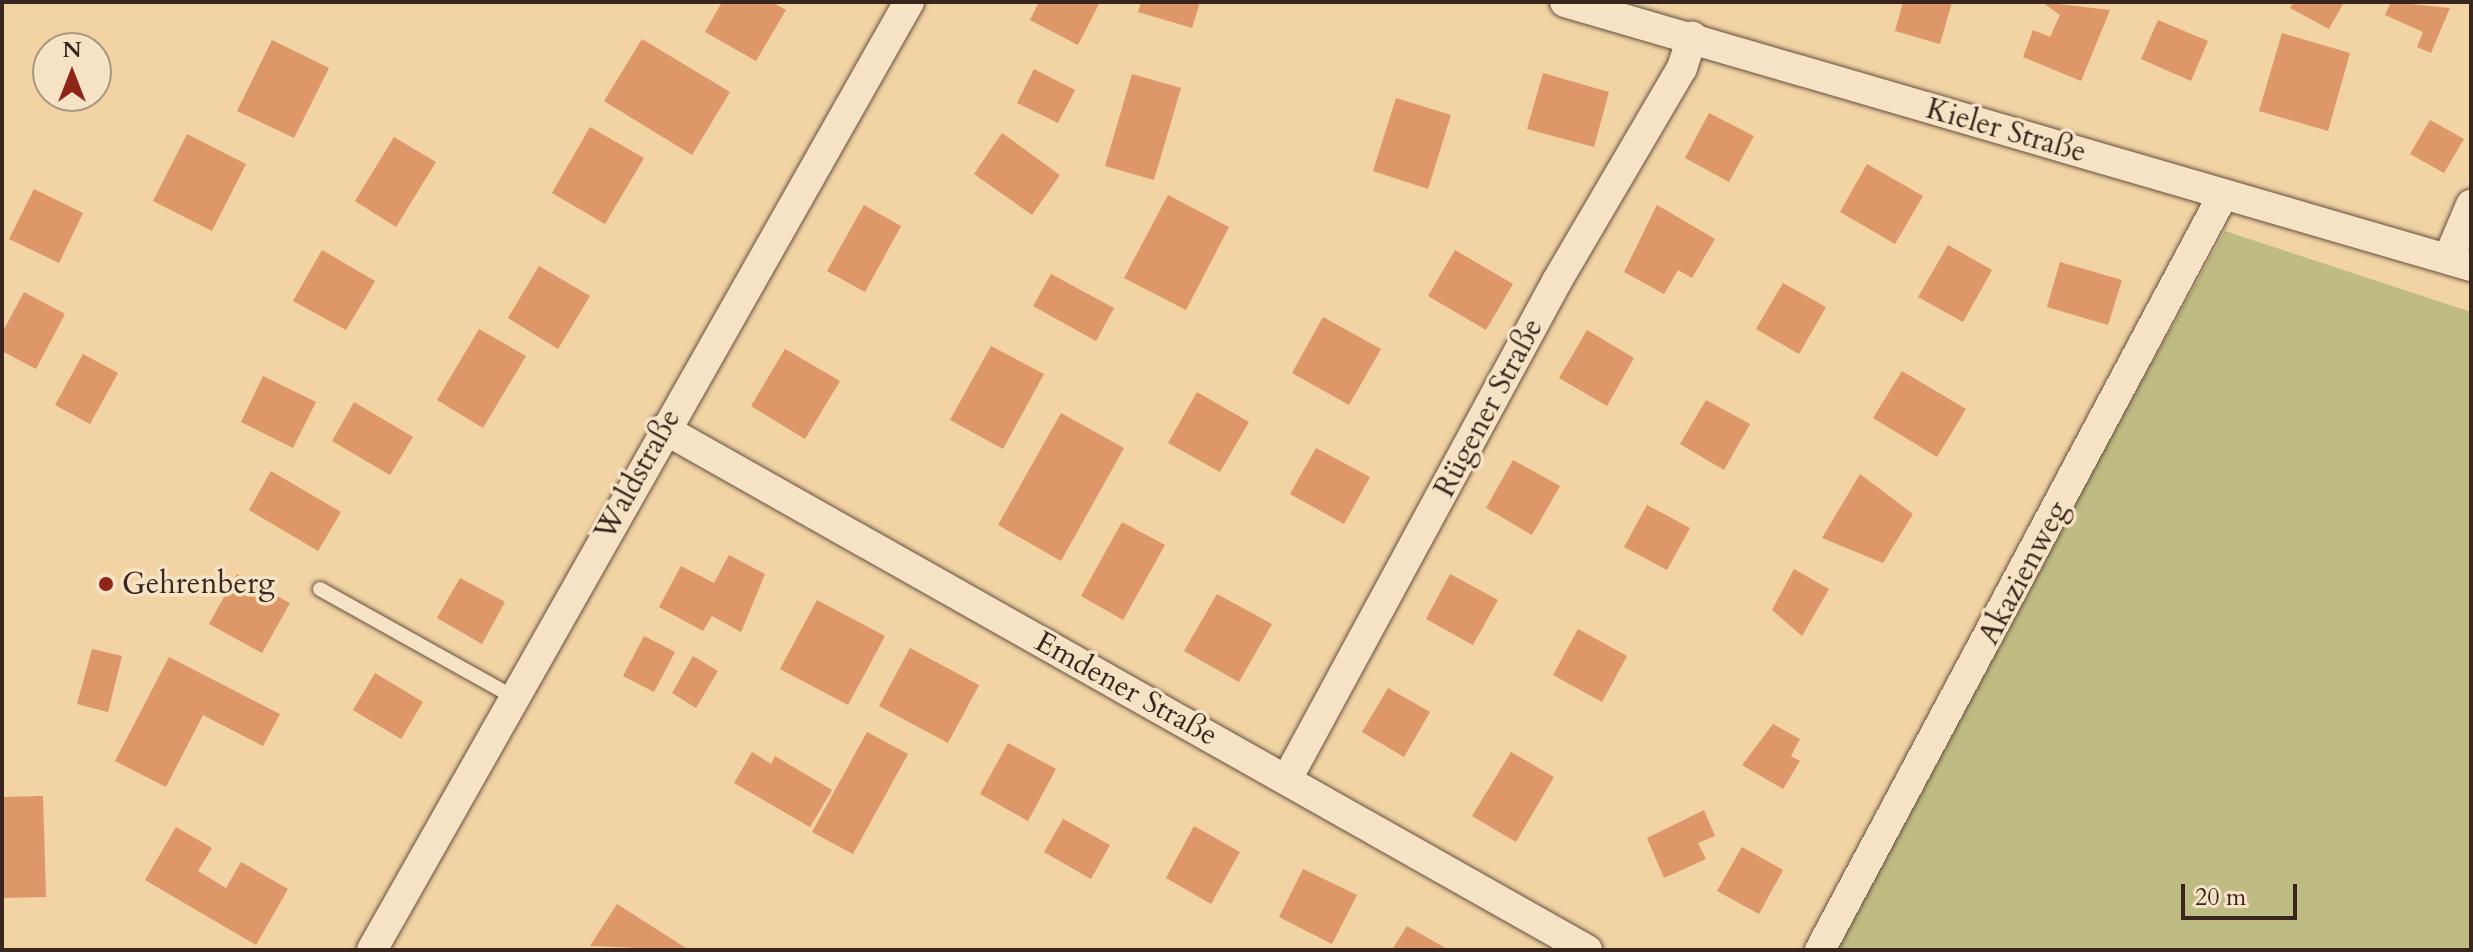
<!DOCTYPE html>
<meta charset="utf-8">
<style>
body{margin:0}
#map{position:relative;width:2473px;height:952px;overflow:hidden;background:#f1d3a4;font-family:Cardo,serif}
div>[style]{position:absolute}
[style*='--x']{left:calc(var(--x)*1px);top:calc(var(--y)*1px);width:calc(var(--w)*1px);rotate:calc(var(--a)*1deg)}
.green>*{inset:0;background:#bebb83}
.building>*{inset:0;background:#dd9768}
.roads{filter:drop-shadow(0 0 2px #665040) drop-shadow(0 0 2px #665040)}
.lane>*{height:14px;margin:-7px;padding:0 7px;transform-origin:7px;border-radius:7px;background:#f6e2c4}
.street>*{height:30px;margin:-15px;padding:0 15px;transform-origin:15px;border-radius:15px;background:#f6e2c4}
.dots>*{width:22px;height:22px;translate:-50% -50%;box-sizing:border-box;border:4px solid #f6e2c4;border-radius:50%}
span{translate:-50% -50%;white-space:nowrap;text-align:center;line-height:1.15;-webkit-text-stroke:7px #f6e2c4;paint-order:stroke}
.street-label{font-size:30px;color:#37251e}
.poi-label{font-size:30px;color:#37251e}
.left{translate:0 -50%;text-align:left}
.frame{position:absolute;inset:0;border:4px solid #37251e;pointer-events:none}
.north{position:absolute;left:32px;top:32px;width:80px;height:80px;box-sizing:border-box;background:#f6e2c4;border:2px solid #aa9682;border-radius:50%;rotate:0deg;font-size:22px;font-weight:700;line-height:32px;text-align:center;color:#37251e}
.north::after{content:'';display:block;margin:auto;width:28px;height:36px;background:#8f2418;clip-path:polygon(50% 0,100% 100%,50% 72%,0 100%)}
.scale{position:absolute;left:2181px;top:884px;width:116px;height:36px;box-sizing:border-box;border:4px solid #37251e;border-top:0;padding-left:10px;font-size:24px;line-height:28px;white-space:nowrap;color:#37251e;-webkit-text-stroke:6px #f6e2c4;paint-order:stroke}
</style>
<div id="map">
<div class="green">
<div style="clip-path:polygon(2225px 231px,2471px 312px,2471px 950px,1827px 950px)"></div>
</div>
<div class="building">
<div style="clip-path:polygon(722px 2px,772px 2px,786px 10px,756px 61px,705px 32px)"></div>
<div style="clip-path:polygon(1039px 2px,1100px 2px,1078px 45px,1030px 20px)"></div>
<div style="clip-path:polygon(1141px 2px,1200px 2px,1192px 28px,1138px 12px)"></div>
<div style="clip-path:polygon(1903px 2px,1952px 2px,1940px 44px,1895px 31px)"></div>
<div style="clip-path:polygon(2042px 2px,2110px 10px,2081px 81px,2023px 57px,2033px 30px,2050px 37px,2060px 15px)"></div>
<div style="clip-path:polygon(2294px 2px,2344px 2px,2329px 29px,2290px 8px)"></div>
<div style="clip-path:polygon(2391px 2px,2450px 8px,2431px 53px,2417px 47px,2423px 32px,2385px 15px)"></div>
<div style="clip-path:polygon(2158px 20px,2208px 41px,2191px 81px,2141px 59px)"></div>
<div style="clip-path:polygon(2282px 33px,2350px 53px,2328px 131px,2259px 111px)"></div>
<div style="clip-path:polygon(642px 39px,730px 92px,692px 155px,604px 101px)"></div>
<div style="clip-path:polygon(272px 40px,329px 68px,294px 138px,237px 111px)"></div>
<div style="clip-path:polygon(1034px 69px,1075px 90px,1058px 123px,1017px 103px)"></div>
<div style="clip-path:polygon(1543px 73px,1609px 92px,1594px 147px,1527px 129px)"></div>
<div style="clip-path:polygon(1132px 74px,1181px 88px,1154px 180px,1105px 166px)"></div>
<div style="clip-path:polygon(1396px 98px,1451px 115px,1428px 189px,1373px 171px)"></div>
<div style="clip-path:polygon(1709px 113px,1754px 136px,1729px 182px,1685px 158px)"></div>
<div style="clip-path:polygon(2430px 120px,2464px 139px,2444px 173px,2410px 154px)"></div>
<div style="clip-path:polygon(590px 127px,644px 158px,605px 224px,552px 193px)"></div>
<div style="clip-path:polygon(1002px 133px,1060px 175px,1032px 215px,974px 174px)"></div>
<div style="clip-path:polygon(187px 134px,246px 164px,212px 231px,153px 201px)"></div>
<div style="clip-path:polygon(394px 137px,436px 162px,396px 227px,355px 201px)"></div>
<div style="clip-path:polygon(1867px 164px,1923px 196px,1895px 244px,1840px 212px)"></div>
<div style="clip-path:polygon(34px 189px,83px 213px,59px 263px,9px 239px)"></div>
<div style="clip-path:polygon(1168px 195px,1229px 227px,1186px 310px,1124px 278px)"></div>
<div style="clip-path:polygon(864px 205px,901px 226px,865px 292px,827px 271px)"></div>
<div style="clip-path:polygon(1657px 205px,1715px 239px,1692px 278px,1678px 270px,1664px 294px,1624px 272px)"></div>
<div style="clip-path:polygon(1948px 245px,1992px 270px,1963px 322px,1918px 297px)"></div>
<div style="clip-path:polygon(322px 250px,375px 281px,346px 330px,293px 301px)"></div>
<div style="clip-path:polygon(1455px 250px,1513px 284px,1486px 330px,1428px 296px)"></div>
<div style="clip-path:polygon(2060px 262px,2122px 280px,2108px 325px,2047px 307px)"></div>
<div style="clip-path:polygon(539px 266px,590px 296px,558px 349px,508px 318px)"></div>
<div style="clip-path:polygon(1051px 274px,1114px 308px,1096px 341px,1033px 306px)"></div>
<div style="clip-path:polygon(1783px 283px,1826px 307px,1799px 354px,1756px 329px)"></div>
<div style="clip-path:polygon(24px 292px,65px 314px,36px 369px,2px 351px,2px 333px)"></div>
<div style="clip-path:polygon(1323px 317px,1381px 349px,1349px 405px,1292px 373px)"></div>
<div style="clip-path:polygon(479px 329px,526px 356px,483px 428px,437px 400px)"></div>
<div style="clip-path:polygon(1587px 330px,1634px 358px,1607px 406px,1559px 378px)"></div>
<div style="clip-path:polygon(991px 346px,1044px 374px,1003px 449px,950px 420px)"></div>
<div style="clip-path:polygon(785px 349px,840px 381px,805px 439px,751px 406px)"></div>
<div style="clip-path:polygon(83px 354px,118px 373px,90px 424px,55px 405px)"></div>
<div style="clip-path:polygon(1902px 371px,1966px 409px,1937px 457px,1873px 418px)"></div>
<div style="clip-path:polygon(263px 376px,316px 402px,293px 448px,241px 422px)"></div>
<div style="clip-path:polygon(1197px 392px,1249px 422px,1220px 472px,1168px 443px)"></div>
<div style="clip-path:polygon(1706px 400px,1750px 424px,1724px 470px,1680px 444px)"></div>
<div style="clip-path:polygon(354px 402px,413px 437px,390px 475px,332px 441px)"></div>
<div style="clip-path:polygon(1061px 413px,1124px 448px,1061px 561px,998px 525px)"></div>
<div style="clip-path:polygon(1316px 448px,1370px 477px,1344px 524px,1290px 494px)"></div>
<div style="clip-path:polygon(1513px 460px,1560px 486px,1532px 535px,1486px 508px)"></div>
<div style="clip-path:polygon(271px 471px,341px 512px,318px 551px,249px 510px)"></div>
<div style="clip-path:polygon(1860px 474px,1913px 514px,1883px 563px,1822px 538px)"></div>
<div style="clip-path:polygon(1647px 505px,1690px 528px,1667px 570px,1624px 547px)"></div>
<div style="clip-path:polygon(1122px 522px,1165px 545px,1123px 620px,1081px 596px)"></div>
<div style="clip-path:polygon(729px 555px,765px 574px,741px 632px,712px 616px,703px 631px,659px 607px,681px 566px,714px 583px)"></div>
<div style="clip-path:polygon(1794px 569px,1829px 589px,1802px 636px,1772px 610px)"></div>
<div style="clip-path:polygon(237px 574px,290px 603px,262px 653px,209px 624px)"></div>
<div style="clip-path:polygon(1450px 574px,1498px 600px,1473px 645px,1426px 619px)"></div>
<div style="clip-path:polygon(460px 578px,505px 602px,482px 644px,437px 618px)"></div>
<div style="clip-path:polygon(1217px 594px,1272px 624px,1239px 682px,1184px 651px)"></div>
<div style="clip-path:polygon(817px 600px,885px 636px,848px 705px,780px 669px)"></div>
<div style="clip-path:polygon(1578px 629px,1627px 656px,1602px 702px,1553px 675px)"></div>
<div style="clip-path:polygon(644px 636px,675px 652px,654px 692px,623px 676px)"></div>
<div style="clip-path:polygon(910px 648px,979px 685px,948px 743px,879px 706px)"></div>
<div style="clip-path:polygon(92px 649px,122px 656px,108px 712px,77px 704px)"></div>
<div style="clip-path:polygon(693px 656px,718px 671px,696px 708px,672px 693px)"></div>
<div style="clip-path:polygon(169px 657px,280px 714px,263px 746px,203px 715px,166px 787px,115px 761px)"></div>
<div style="clip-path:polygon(375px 673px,423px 702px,401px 739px,353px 710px)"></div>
<div style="clip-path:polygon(1388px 688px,1430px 712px,1404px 757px,1362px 732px)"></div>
<div style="clip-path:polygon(1773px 724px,1800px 739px,1791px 756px,1800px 761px,1783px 789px,1742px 765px)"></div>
<div style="clip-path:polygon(867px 732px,908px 754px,853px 854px,812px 832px)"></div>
<div style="clip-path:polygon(1008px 743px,1056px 769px,1028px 821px,980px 794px)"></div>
<div style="clip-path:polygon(752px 752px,771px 764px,775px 756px,832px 790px,810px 827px,734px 783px)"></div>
<div style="clip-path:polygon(1511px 752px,1554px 777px,1516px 842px,1472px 816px)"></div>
<div style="clip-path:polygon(43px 796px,46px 897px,2px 898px,2px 797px)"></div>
<div style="clip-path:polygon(1704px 810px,1715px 836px,1698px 843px,1706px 859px,1664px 878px,1647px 838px)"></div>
<div style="clip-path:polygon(1063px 819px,1110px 845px,1091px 879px,1044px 852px)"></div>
<div style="clip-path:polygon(1194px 826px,1240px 852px,1211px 904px,1166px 878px)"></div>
<div style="clip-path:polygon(176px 827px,212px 848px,198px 871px,226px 888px,241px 862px,288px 889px,256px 945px,145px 880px)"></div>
<div style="clip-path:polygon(1742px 847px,1783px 870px,1759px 914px,1717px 891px)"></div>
<div style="clip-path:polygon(1303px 869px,1357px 895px,1332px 944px,1279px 917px)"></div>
<div style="clip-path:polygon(617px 904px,689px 950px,590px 946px)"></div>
<div style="clip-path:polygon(1407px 926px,1449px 950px,1392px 950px)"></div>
</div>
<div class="roads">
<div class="lane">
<div style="--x:320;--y:589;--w:221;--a:29.2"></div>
</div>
<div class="street">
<div style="--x:1565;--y:2;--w:944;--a:16.25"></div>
<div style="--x:2448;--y:259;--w:59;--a:-66.9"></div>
<div style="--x:664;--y:429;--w:1060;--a:29.44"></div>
<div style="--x:1287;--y:779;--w:566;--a:-61.53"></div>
<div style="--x:1557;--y:281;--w:247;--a:-59.6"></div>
<div style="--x:1682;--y:68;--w:33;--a:-72"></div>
<div style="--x:372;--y:950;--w:1090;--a:-60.47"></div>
<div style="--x:1820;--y:950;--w:856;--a:-61.91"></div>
</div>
</div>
<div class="dots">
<div style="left:106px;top:584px;background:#8f2418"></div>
</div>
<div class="street-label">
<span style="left:2006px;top:131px;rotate:16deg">Kieler Straße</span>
<span style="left:1489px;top:408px;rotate:-62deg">Rügener Straße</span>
<span style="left:638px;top:475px;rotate:-61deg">Waldstraße</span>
<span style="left:2024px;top:573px;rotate:-62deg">Akazienweg</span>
<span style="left:1126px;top:689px;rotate:29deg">Emdener Straße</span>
</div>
<div class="poi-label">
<span class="left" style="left:122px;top:584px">Gehrenberg</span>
</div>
<div class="frame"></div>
<div class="north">N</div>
<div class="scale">20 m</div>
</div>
